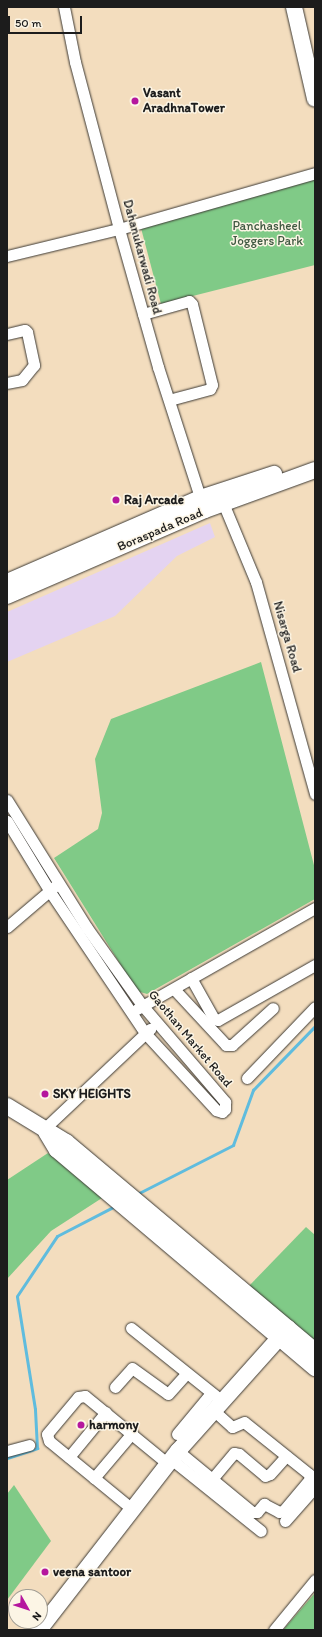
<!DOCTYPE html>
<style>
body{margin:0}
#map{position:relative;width:322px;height:1637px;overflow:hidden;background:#f3ddbe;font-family:Itim,sans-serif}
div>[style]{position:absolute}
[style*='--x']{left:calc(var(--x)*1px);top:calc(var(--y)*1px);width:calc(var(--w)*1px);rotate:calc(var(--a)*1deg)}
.built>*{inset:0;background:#e4d3f1}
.green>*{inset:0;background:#80ca87}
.stream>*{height:3px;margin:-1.5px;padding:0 1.5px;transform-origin:1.5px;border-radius:1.5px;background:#5fbcde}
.roads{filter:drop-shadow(0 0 1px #3c3934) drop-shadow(0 0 1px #3c3934)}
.street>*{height:11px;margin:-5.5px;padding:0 5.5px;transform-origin:5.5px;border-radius:5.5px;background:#fff}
.secondary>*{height:16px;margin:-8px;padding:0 8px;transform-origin:8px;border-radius:8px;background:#fff}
.dots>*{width:11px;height:11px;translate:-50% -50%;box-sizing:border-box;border:2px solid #fcf5e5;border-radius:50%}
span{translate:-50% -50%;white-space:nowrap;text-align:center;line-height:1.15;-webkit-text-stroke:3px #fcf5e5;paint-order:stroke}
.poi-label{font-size:13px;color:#1c1c1c;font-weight:700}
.left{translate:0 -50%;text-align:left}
.park-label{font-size:13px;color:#3f5941}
.street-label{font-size:13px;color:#1c1c1c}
.frame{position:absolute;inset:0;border:8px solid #1c1c1c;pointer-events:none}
.north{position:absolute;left:8px;top:1589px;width:40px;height:40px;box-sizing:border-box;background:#fcf5e5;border:1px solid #a29e95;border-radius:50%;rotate:129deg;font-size:11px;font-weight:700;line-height:16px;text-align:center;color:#1c1c1c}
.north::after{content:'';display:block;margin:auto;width:14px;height:18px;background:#b5179e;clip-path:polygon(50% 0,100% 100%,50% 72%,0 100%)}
.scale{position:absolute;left:8px;top:16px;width:74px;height:18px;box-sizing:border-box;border:2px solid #1c1c1c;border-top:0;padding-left:5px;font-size:12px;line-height:14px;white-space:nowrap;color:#1c1c1c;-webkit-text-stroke:3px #fcf5e5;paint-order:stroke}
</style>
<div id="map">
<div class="built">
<div style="clip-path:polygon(210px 523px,215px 537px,177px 556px,115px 616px,7px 662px,7px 612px)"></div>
</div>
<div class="green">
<div style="clip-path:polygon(315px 177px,315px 265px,161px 304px,141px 228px)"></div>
<div style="clip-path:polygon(261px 662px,315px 869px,315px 899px,147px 994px,137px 991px,54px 858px,98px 829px,102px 813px,95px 759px,111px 719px)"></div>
<div style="clip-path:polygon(48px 1153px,102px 1198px,51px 1231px,7px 1279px,7px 1180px)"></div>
<div style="clip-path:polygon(306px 1227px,315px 1235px,315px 1343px,249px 1286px)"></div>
<div style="clip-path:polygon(14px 1485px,51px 1541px,7px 1600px,7px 1494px)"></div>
<div style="clip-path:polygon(315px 1593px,315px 1630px,283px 1630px)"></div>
</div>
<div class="stream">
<div style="--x:137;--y:1194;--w:108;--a:-27"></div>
<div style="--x:233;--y:1145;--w:59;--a:-70"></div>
<div style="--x:253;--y:1090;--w:89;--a:-45.9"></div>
<div style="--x:7;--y:1458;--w:32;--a:-18"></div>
<div style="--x:37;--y:1448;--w:39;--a:-93"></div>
<div style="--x:35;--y:1409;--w:114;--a:-99.1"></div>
<div style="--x:17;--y:1296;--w:72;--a:-56.3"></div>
<div style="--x:57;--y:1236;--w:65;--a:-27.3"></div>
</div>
<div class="roads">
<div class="street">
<div style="--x:64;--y:7;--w:56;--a:78.7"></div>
<div style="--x:75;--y:62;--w:173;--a:75.2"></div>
<div style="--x:119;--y:229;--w:143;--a:74.2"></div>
<div style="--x:158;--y:367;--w:143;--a:72.1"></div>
<div style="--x:7;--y:256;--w:115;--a:-13.6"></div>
<div style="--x:119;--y:229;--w:204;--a:-15.9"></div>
<div style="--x:143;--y:314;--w:48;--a:-15.8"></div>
<div style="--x:189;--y:301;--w:4;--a:45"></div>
<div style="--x:192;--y:304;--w:83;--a:76.1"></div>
<div style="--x:212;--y:385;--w:4;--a:117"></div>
<div style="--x:210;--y:389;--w:42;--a:165"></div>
<div style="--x:7;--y:334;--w:18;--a:-13"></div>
<div style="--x:25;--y:330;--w:3;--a:45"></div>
<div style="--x:27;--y:332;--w:34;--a:78"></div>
<div style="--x:34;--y:365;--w:19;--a:129"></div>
<div style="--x:22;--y:380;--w:15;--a:169"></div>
<div style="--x:221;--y:498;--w:91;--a:67.4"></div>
<div style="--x:256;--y:582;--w:220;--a:74.4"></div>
<div style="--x:7;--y:800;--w:151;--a:58"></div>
<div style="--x:87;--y:928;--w:95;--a:54.5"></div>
<div style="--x:142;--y:1005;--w:128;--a:49.4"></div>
<div style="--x:225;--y:1102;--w:7;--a:90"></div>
<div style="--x:225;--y:1109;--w:4;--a:135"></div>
<div style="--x:222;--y:1112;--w:6;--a:-162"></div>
<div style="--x:216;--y:1110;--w:105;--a:-132.7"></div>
<div style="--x:145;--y:1033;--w:172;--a:-123.9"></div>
<div style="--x:49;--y:890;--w:81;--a:-121.3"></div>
<div style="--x:7;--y:927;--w:63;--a:-40.5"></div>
<div style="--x:191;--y:978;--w:47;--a:60.7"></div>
<div style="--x:214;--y:1019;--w:4;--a:14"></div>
<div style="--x:218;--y:1020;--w:112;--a:-29.6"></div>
<div style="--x:174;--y:989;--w:76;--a:47.1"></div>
<div style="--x:226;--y:1045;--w:6;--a:0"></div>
<div style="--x:232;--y:1045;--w:55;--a:-42.1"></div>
<div style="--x:137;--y:1009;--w:205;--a:-29.6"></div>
<div style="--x:247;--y:1078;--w:98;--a:-46.2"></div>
<div style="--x:44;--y:1129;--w:146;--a:-43.3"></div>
<div style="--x:131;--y:1328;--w:109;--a:38.7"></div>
<div style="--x:115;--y:1387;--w:25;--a:-48"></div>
<div style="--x:132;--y:1368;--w:44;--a:35.8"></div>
<div style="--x:168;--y:1394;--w:28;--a:-48"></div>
<div style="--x:177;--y:1434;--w:53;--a:-50.3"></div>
<div style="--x:7;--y:1451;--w:23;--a:-15"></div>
<div style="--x:178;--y:1451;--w:96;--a:39.5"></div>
<div style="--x:252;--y:1512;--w:5;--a:0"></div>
<div style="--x:257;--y:1512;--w:11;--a:-49"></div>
<div style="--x:264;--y:1504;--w:17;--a:28"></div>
<div style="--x:279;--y:1512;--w:4;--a:-14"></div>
<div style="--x:283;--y:1511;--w:42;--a:-49.8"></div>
<div style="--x:310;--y:1479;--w:5;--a:-101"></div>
<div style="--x:309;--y:1474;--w:83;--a:-141.3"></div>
<div style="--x:244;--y:1422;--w:13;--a:157"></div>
<div style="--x:232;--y:1427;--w:25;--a:-138"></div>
<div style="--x:69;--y:1457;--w:58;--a:-50.6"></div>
<div style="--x:171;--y:1459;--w:115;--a:38.7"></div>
<div style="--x:94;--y:1478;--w:59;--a:-49.8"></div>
<div style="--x:212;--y:1479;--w:34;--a:-50"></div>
<div style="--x:234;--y:1453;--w:5;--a:11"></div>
<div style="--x:239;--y:1454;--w:34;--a:40"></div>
<div style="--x:265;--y:1476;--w:5;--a:-22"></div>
<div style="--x:270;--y:1474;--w:24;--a:-48"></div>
<div style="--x:126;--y:1504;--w:99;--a:-140.7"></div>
<div style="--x:49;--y:1441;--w:7;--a:-106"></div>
<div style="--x:47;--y:1434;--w:48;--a:-50"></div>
<div style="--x:78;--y:1397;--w:7;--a:-8"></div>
<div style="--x:85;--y:1396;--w:99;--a:39.3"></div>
<div style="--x:285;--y:1521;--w:45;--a:-48.6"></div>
<div style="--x:274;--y:1630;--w:65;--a:-50.6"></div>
</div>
<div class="secondary">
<div style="--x:294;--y:7;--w:94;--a:77.1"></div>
<div style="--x:7;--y:582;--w:210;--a:-23.5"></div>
<div style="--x:200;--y:498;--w:78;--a:-18"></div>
<div style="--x:7;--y:596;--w:216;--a:-23.5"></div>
<div style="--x:205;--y:510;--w:117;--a:-20"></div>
<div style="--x:7;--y:1106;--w:69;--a:31.4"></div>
<div style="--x:66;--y:1142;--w:325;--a:40"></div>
<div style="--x:46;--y:1132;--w:21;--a:59"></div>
<div style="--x:57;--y:1150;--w:338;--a:40.2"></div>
<div style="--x:39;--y:1630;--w:227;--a:-52.2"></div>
<div style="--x:178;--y:1451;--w:165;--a:-48.2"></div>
</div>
</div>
<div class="dots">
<div style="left:135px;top:101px;background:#b5179e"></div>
<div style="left:116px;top:500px;background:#b5179e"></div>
<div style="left:45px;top:1094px;background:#b5179e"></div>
<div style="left:81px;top:1425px;background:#b5179e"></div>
<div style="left:45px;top:1572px;background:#b5179e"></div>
</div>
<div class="poi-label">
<span class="left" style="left:143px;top:101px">Vasant<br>AradhnaTower</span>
<span class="left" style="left:124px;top:500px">Raj Arcade</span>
<span class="left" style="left:53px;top:1094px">SKY HEIGHTS</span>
<span class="left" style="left:89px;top:1425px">harmony</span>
<span class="left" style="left:53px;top:1572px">veena santoor</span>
</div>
<div class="park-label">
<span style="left:267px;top:234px">Panchasheel<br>Joggers Park</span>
</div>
<div class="street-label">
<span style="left:142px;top:257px;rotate:75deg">Dahanukarwadi Road</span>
<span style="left:160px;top:530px;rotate:-23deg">Boraspada Road</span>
<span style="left:287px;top:637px;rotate:74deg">Nisarga Road</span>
<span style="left:190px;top:1039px;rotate:50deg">Gaothan Market Road</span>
</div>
<div class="frame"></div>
<div class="north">N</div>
<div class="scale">50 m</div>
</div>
